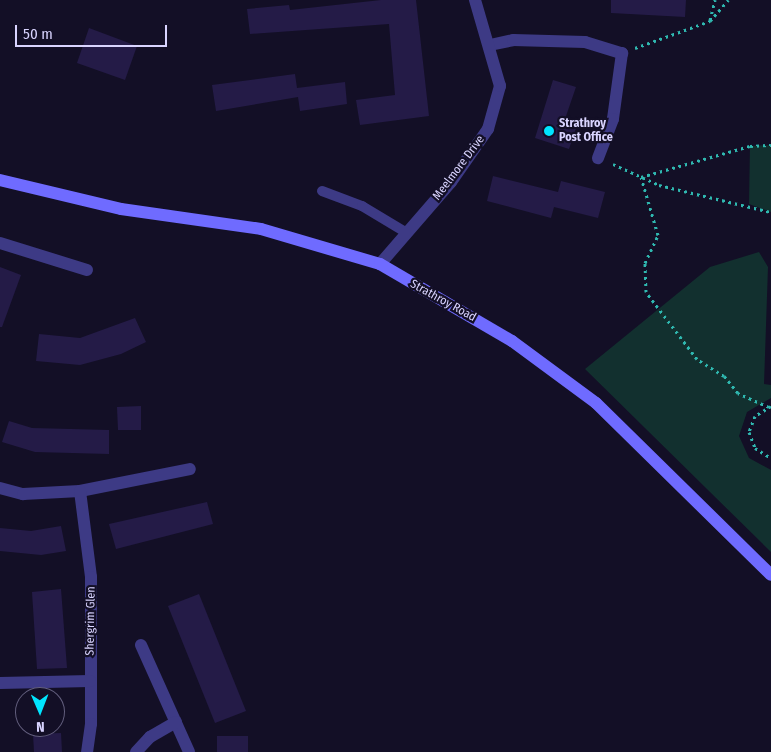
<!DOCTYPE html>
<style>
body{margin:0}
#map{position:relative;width:771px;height:752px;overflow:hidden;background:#130f26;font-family:"Fira Sans Condensed",sans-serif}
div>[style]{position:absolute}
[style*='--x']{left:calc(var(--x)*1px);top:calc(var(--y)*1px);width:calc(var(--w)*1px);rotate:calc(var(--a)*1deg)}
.green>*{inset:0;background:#12302f}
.building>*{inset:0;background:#241b47}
.path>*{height:3px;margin-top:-1.5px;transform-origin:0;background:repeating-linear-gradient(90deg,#2fb8b0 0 2.5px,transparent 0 6.5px)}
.lane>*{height:10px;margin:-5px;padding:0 5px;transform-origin:5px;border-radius:5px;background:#3d3a85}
.street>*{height:12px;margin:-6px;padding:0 6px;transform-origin:6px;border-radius:6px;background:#3d3a85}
.secondary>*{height:12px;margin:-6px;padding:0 6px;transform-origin:6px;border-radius:6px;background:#6f6bff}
.dots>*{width:14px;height:14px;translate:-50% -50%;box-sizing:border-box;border:2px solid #130f26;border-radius:50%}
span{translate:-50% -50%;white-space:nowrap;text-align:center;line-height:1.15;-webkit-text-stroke:4.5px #130f26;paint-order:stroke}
.poi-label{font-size:12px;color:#d9d4ff;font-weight:700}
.left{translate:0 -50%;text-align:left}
.street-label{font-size:12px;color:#d9d4ff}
.north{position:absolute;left:15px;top:687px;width:50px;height:50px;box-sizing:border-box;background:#130f26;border:1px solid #625e7d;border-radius:50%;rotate:179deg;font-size:14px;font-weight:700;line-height:20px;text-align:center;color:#d9d4ff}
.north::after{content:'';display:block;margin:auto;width:18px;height:22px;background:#00e5ff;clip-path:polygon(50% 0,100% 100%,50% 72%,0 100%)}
.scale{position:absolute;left:15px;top:25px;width:152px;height:22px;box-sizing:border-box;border:2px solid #d9d4ff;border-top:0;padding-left:6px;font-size:15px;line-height:18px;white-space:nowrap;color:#d9d4ff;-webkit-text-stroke:4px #130f26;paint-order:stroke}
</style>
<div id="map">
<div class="green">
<div style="clip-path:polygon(771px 145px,771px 212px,749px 204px,750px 146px)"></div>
<div style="clip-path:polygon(759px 252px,768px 267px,764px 384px,771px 385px,771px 398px,747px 412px,739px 436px,749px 458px,771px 470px,771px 552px,585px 369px,710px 267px)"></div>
</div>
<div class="building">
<div style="clip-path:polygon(381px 0,416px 0,429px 116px,360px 125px,356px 100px,395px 95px,389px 24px,250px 34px,247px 9px,289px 5px,290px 10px)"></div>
<div style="clip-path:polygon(611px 0,686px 0,685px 17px,611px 13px)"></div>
<div style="clip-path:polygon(89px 28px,137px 46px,125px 80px,77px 63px)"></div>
<div style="clip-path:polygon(295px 74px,297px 88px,345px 82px,347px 104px,300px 111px,298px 97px,216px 111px,212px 85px)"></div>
<div style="clip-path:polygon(553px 80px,576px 87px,565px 119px,578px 123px,569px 149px,535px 138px)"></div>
<div style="clip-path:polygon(493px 176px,558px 192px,561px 181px,605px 192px,598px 218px,554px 207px,551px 218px,487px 201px)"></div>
<div style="clip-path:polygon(0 267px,21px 275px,2px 327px,0 327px)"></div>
<div style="clip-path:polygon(135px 318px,146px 342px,121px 354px,80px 365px,36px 361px,39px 334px,80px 338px)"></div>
<div style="clip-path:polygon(141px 406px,141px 430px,118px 430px,117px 407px)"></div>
<div style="clip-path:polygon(9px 421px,32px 428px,109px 430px,109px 454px,35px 452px,2px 442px)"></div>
<div style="clip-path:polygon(207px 502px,213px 524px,116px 549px,109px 524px)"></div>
<div style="clip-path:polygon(61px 526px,66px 551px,41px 555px,0 551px,0 528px,31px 531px)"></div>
<div style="clip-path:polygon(61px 589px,67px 668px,37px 669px,32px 592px)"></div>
<div style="clip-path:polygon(199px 594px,246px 711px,215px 723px,168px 606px)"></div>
<div style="clip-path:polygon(61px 733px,62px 752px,34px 752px,33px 734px)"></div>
<div style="clip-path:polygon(217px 736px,248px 736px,248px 752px,217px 752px)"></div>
</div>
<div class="path">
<div style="--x:710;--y:20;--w:21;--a:-76"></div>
<div style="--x:635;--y:48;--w:80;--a:-19.8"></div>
<div style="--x:710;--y:21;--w:28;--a:-49"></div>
<div style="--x:613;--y:164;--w:51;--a:24.5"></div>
<div style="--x:659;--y:185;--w:115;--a:13.6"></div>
<div style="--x:771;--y:406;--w:19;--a:148"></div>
<div style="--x:755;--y:416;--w:17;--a:111"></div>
<div style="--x:749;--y:432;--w:17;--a:69"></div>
<div style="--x:755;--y:448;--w:19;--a:32"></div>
<div style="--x:769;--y:407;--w:34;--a:-156"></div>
<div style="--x:738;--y:393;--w:22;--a:-129"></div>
<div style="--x:724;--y:376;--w:32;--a:-148"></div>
<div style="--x:697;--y:359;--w:84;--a:-127.3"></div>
<div style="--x:646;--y:292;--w:29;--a:-92"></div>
<div style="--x:645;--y:263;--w:31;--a:-65"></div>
<div style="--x:658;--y:235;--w:60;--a:-106.3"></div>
<div style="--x:641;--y:177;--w:113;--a:-15.9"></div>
<div style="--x:750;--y:146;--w:21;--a:-3"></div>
</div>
<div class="lane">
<div style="--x:322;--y:191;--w:43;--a:20.6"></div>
<div style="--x:362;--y:206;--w:52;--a:31"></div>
</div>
<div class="street">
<div style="--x:490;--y:45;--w:24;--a:-12"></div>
<div style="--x:513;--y:40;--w:72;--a:1.6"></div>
<div style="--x:585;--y:42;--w:39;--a:17"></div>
<div style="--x:622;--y:53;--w:67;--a:97.8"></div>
<div style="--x:613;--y:119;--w:42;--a:111"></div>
<div style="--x:0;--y:243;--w:91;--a:17.2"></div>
<div style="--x:380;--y:264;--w:108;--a:-49.1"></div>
<div style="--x:451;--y:182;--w:65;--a:-55.1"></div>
<div style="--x:488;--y:129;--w:45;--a:-74.4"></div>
<div style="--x:500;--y:86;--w:90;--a:-106.2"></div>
<div style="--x:0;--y:488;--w:24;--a:15"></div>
<div style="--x:23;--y:494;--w:57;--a:-3"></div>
<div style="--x:80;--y:491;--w:112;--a:-11.3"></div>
<div style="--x:80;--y:491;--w:87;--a:82.7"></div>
<div style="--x:91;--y:577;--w:147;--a:90"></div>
<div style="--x:91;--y:724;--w:28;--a:98"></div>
<div style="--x:141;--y:645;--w:117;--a:65.8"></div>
<div style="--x:0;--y:683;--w:90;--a:-1.3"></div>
<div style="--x:136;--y:752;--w:21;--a:-47"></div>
<div style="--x:150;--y:737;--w:30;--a:-30"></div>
</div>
<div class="secondary">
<div style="--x:0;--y:180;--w:124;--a:13.5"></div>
<div style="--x:121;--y:209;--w:141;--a:8.1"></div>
<div style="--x:261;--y:229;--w:124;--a:16.4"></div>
<div style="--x:380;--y:264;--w:153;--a:30.3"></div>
<div style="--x:512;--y:341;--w:104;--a:36.4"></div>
<div style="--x:596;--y:403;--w:245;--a:44.5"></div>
</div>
<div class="dots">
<div style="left:549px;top:131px;background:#00e5ff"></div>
</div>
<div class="poi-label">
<span class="left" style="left:559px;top:131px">Strathroy<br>Post Office</span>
</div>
<div class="street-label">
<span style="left:459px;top:168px;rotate:-53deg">Meelmore Drive</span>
<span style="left:443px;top:301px;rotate:29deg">Strathroy Road</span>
<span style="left:91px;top:621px;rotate:-89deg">Shergrim Glen</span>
</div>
<div class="north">N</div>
<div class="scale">50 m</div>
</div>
